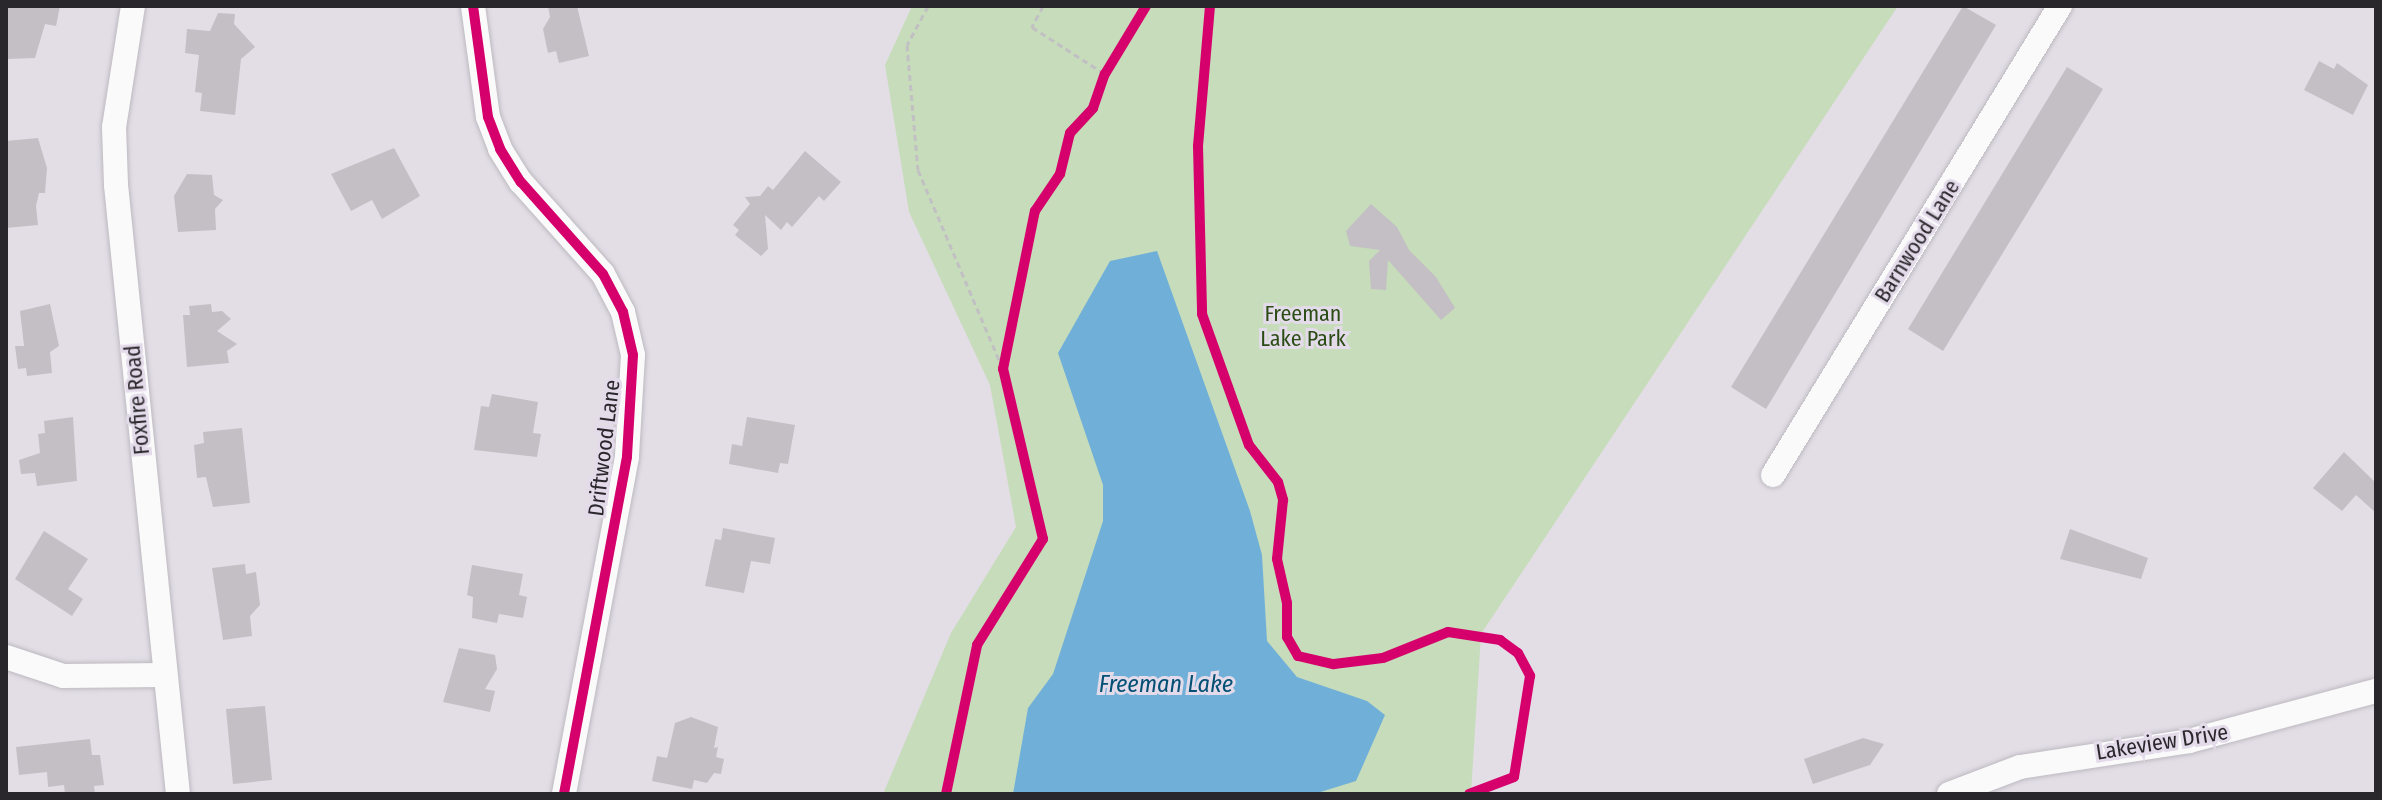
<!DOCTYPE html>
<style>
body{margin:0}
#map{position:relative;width:2382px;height:800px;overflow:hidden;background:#e3dee6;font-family:"Fira Sans Condensed",sans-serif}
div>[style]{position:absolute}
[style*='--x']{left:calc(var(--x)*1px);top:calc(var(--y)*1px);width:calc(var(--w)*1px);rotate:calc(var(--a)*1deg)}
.green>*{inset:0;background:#c7dcba}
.water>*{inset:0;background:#70b0d8}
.building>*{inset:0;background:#c3bfc5}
.path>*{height:3px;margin-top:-1.5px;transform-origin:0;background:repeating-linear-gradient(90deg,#c1c0c2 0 6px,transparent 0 10px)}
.roads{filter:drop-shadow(0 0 2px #bdb9c0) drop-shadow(0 0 2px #bdb9c0)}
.minor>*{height:24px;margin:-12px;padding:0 12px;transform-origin:12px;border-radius:12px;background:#fbfafb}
.cycleway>*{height:10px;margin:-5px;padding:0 5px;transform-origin:5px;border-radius:5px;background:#d6006c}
span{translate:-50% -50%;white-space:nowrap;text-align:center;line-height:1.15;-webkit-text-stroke:6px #e3dbea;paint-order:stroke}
.street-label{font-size:22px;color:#2a272c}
.park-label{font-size:22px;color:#2c4c15}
.water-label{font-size:24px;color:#035074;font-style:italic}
.frame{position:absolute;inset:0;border:8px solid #2a272c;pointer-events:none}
</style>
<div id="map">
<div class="green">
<div style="clip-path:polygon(912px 6px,1898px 6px,1481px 634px,1471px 794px,883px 794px,951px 633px,1016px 527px,990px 385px,909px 212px,885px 65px)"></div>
</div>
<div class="water">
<div style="clip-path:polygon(1157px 251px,1250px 511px,1262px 555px,1267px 641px,1297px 677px,1367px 701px,1385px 715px,1356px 781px,1314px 794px,1013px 794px,1028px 708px,1053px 674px,1103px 521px,1103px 485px,1058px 353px,1110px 261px)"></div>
</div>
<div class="building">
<div style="clip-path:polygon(6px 6px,60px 6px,56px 26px,45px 24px,35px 58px,6px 59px)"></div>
<div style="clip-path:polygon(548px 6px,577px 6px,589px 56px,559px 63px,556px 51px,548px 53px,543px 29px,550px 17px)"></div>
<div style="clip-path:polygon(1963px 6px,1996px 25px,1766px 409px,1731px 387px)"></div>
<div style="clip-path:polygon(218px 13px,235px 14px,234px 24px,255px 47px,241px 59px,235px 115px,200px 111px,202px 93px,195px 92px,199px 55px,185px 53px,187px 29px,210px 31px)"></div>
<div style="clip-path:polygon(2319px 61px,2334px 69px,2337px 63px,2368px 85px,2353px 115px,2304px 90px)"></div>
<div style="clip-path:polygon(2067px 67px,2103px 89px,1943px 351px,1908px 329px)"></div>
<div style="clip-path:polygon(38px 138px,47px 168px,45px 193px,39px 193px,36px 206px,38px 225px,6px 228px,6px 141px)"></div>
<div style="clip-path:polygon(394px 148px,420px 196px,382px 219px,372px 200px,351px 211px,331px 174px)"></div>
<div style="clip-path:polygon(805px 151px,841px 182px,824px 201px,819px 196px,792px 227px,787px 222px,781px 230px,765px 215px,768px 249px,761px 256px,735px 235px,739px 230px,733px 225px,750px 204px,745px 197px,760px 196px,768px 186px,773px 190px)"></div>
<div style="clip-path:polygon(187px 174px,212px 175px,214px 195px,223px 200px,215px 209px,216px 230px,178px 232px,174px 196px)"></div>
<div style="clip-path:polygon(1371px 204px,1397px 227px,1409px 250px,1436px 277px,1455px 308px,1441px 320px,1388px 260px,1386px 290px,1371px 289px,1369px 261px,1380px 250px,1350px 246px,1346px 231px)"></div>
<div style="clip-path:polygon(50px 304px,59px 346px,50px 352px,52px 373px,27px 376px,26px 368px,18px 369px,15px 346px,24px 346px,20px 311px)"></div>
<div style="clip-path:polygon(211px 304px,212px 312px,222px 311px,231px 319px,217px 331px,237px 344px,227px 351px,229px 363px,187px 367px,183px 315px,190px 315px,189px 306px)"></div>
<div style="clip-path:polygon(492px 394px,538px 402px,533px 433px,541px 434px,537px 457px,474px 450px,481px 406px,489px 407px)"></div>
<div style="clip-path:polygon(73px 417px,77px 481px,37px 486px,35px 473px,21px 474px,19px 460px,40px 453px,38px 434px,45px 433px,44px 421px)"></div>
<div style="clip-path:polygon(747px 417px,795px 425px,788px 464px,780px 463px,778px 473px,729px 464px,732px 444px,742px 446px)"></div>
<div style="clip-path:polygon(242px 428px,250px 503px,213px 507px,206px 477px,197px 478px,194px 445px,204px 443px,203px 432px)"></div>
<div style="clip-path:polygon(2344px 452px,2376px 483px,2376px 513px,2356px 495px,2342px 511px,2313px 488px)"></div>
<div style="clip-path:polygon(723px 528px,775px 538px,770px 564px,751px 561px,744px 593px,705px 586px,715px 539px,721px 540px)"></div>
<div style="clip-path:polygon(2070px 529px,2148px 558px,2141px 579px,2060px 559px)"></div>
<div style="clip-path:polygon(44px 531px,88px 559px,68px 589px,83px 599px,72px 616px,15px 579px)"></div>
<div style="clip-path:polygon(245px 564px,246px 574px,256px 572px,260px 605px,250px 616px,252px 636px,223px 640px,212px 568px)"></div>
<div style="clip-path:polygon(472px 565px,523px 574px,519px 595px,527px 597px,523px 618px,499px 614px,497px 623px,472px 618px,473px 597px,467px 595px)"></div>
<div style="clip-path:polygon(459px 648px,495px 655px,497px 669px,485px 689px,495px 691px,490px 712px,443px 702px)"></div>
<div style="clip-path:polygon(265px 706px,272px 780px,233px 784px,226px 709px)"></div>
<div style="clip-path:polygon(691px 717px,718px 727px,714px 748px,718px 747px,716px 757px,724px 759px,721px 774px,714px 773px,707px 783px,694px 780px,692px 789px,652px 781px,657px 756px,667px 758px,675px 723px)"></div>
<div style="clip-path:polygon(1863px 738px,1884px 744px,1870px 765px,1813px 784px,1804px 759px)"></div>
<div style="clip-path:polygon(90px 739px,92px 755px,100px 755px,104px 785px,94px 786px,95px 794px,65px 794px,64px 785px,48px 787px,47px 772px,19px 775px,16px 747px)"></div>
</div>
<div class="path">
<div style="--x:928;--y:6;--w:44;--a:118.3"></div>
<div style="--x:907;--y:45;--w:125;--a:85"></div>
<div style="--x:918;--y:170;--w:216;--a:66.9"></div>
<div style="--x:1043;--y:6;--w:24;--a:118"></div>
<div style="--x:1032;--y:27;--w:87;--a:32.8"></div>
</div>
<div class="roads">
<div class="minor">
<div style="--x:133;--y:6;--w:122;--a:98.9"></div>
<div style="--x:114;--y:127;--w:58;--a:88"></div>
<div style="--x:116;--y:185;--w:612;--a:84.19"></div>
<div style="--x:473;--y:6;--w:112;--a:82.3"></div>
<div style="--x:488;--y:117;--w:34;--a:69"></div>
<div style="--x:500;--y:149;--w:39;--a:58"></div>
<div style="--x:521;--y:182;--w:123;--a:48.3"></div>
<div style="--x:603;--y:274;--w:43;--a:62.2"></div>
<div style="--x:623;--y:312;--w:44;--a:76.9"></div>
<div style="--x:633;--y:355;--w:102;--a:93.4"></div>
<div style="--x:627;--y:457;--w:343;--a:100.6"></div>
<div style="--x:1773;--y:475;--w:550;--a:-58.54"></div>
<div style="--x:6;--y:657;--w:60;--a:18.4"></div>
<div style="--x:63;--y:676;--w:102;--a:-0.6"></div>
<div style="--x:1949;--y:794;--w:76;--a:-20.8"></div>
<div style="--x:2020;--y:767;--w:171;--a:-8.7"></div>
<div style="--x:2189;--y:741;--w:194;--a:-15"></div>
</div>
</div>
<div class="cycleway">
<div style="--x:473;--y:6;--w:112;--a:82.3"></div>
<div style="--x:488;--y:117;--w:34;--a:69"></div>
<div style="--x:500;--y:149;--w:39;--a:58"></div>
<div style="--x:521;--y:182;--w:123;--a:48.3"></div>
<div style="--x:603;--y:274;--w:43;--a:62.2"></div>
<div style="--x:623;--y:312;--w:44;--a:76.9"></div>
<div style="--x:633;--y:355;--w:102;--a:93.4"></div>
<div style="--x:627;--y:457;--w:343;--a:100.6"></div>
<div style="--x:1210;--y:6;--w:141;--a:94.9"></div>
<div style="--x:1198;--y:146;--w:168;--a:88.6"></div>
<div style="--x:1202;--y:314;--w:139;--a:70.3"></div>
<div style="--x:1249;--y:445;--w:47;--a:51.9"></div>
<div style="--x:1278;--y:482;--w:19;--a:74"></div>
<div style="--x:1283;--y:500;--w:59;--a:95.8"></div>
<div style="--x:1277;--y:559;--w:45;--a:77.2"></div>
<div style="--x:1287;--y:603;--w:34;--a:90"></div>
<div style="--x:1287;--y:637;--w:22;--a:60"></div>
<div style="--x:1298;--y:656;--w:37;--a:13"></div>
<div style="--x:1334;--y:664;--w:49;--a:-7"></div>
<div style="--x:1383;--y:658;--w:70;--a:-21.8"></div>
<div style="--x:1448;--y:632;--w:53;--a:8.7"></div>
<div style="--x:1500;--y:640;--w:22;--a:36"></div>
<div style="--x:1518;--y:653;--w:26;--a:62"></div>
<div style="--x:1530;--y:676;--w:102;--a:99"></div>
<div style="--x:1514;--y:777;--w:48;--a:159.3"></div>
<div style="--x:946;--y:794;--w:152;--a:-78.2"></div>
<div style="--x:977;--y:645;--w:125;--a:-58.1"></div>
<div style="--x:1043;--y:539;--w:175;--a:-103.2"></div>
<div style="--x:1003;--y:369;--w:161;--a:-78.6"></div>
<div style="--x:1035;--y:211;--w:45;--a:-56"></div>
<div style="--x:1060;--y:174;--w:42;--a:-76.3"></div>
<div style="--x:1070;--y:133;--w:34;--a:-47"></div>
<div style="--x:1093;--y:108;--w:36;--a:-71"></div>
<div style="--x:1105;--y:74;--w:79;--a:-58.9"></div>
</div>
<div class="street-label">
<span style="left:1917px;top:241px;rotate:-58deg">Barnwood Lane</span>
<span style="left:137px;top:400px;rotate:-95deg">Foxfire Road</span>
<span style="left:604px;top:448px;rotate:-83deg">Driftwood Lane</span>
<span style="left:2162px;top:742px;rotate:-9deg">Lakeview Drive</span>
</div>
<div class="park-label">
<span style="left:1303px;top:326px">Freeman<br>Lake Park</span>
</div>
<div class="water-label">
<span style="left:1166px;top:685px">Freeman Lake</span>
</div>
<div class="frame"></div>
</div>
